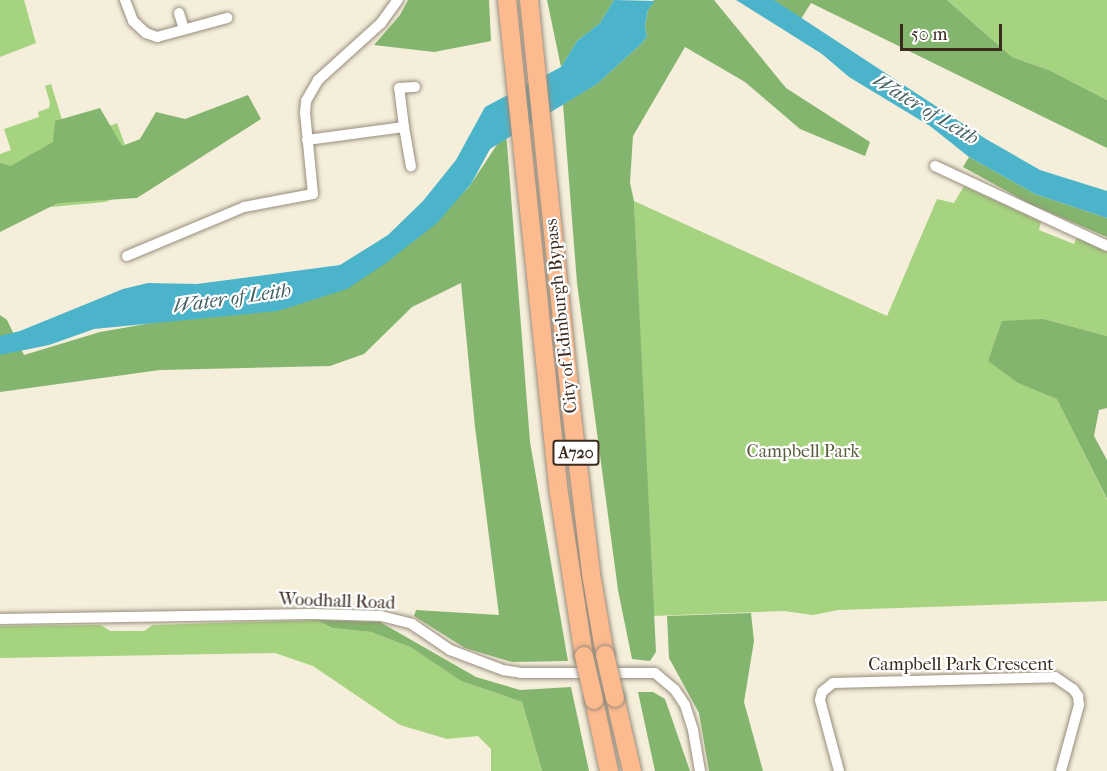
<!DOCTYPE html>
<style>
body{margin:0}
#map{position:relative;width:1107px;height:771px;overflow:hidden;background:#f4eedb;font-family:"IM FELL French Canon",serif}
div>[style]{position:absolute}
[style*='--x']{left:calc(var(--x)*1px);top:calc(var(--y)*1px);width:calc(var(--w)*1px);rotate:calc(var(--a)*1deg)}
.green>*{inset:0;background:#a6d380}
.forest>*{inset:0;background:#84b56e}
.water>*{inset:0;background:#4cb4ca}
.roads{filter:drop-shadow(0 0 2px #988c7c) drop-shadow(0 0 2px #988c7c)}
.minor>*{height:10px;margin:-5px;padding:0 5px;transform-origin:5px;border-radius:5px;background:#fff}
.trunk>*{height:18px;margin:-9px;padding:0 9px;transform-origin:9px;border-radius:9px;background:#fcba8e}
.bridges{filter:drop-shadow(0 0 2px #988c7c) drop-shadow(0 0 2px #988c7c)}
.trunk-bridge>*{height:18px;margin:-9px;padding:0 9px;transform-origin:9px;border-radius:9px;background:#fcba8e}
span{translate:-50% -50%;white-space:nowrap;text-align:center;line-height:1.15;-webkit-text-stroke:4.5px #fff;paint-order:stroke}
.shield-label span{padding:2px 4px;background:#fff;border:2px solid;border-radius:4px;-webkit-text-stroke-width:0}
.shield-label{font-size:16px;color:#3b2a1e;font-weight:700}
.street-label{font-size:18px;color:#3b2a1e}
.park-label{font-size:18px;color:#5b5d3b}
.water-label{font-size:20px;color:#426163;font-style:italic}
.scale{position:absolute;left:900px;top:24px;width:102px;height:27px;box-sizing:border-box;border:3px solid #3b2a1e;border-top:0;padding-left:8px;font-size:18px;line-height:21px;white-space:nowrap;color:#3b2a1e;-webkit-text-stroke:4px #fff;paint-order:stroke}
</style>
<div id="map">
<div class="green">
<div style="clip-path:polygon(0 0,24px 0,36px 43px,0 57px)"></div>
<div style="clip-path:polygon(947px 0,1107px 0,1107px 100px,1049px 70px,1012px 57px)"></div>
<div style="clip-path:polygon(51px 84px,69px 142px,117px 123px,141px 189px,105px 202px,40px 208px,0 189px,0 154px,11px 150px,4px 129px,39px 117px,38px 112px,49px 108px,50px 103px,45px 86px)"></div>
<div style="clip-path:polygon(964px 186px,1041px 222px,1039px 230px,1074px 244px,1077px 237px,1107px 251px,1107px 336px,1044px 319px,1018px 383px,1057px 398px,1107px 500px,1107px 601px,838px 610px,813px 615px,784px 611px,652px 616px,634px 201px,887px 316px,937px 199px,954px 203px)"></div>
<div style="clip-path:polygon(317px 620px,332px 628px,371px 632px,410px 647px,461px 681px,522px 702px,542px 771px,491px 771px,491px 749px,478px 736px,447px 739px,400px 725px,313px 666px,275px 653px,0 658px,0 626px,101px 625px,110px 631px,144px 631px,153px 625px)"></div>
</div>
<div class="forest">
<div style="clip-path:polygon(408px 0,489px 0,491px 41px,434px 52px,374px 45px,400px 15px)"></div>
<div style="clip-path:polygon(547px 0,614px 0,600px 23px,577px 41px,561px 67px)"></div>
<div style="clip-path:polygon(654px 0,714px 0,786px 88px,870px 142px,865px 156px,800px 129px,745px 82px,685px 47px,633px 136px,630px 183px,634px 201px,656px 652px,650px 661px,632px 659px,618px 590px,577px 283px,563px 104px,597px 84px,640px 45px,647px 37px,645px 26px,648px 10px)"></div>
<div style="clip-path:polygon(774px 0,947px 0,1012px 57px,1049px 70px,1107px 100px,1107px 148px,811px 3px,801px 19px)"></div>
<div style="clip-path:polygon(248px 95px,261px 119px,137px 198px,58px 203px,0 232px,0 163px,11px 166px,53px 142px,55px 121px,100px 108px,122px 146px,140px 139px,156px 112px,185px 119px)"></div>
<div style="clip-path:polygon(506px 131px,530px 442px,568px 661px,512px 662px,465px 648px,414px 616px,416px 610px,499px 615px,475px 427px,461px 283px,412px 307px,364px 354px,330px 366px,160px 370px,0 392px,0 315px,7px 320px,24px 355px,100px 332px,232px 309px,408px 244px,469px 187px)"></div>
<div style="clip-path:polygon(969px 157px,1035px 194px,1107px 218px,1107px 237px,1030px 204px,963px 167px)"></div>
<div style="clip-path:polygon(1044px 319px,1107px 336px,1107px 408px,1099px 410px,1094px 436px,1107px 460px,1107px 499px,1057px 399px,1018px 383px,988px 361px,1002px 321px)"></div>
<div style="clip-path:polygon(751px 613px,754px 641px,744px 702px,763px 771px,709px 771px,699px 713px,669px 658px,667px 616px)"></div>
<div style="clip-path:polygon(317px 620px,380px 622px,476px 677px,520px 690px,571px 687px,589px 771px,542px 771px,522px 702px,461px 681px,410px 647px,371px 632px,332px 628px)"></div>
<div style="clip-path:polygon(638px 692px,653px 692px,665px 699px,690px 771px,655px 771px)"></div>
</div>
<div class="water">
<div style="clip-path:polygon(614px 0,655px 1px,648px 10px,645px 26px,647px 37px,640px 45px,597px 84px,490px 149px,471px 184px,437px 223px,386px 263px,347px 289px,278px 311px,94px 329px,49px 345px,0 355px,0 336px,20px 331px,123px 289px,148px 283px,197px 284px,340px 265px,388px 235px,423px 201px,456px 160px,485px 107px,561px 67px,577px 41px,600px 23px)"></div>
<div style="clip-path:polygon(736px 0,774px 0,986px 139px,1040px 170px,1107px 191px,1107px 218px,1035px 194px,969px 157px,930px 126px,849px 77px,822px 54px)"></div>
</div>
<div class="roads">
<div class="minor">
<div style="--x:125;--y:0;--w:22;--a:69"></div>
<div style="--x:133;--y:21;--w:18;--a:43"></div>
<div style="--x:146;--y:33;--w:12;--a:20"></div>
<div style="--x:157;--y:37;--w:73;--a:-15.2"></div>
<div style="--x:179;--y:13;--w:17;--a:73"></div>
<div style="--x:404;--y:127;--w:40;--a:80"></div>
<div style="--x:307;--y:140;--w:98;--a:-7.6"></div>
<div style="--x:404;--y:127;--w:39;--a:-97"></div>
<div style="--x:399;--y:88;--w:16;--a:-4"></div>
<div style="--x:935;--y:166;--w:190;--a:24.9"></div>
<div style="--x:127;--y:256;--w:127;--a:-22.7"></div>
<div style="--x:244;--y:207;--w:70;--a:-10.7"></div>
<div style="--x:313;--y:194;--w:81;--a:-95.6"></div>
<div style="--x:305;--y:113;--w:12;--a:-85"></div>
<div style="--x:306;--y:101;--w:24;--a:-60"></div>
<div style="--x:318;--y:80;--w:85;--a:-42.1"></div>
<div style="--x:381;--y:23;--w:29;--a:-54"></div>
<div style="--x:0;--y:619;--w:312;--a:-0.9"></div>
<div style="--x:312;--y:614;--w:69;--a:1.7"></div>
<div style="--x:381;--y:616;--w:32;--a:14"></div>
<div style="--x:412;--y:624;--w:46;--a:34.4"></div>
<div style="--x:450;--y:650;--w:57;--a:20.7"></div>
<div style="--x:503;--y:670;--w:18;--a:9"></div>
<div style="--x:521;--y:673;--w:134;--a:0"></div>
<div style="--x:655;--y:673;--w:26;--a:40"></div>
<div style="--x:675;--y:690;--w:18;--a:56"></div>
<div style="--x:685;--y:705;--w:26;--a:72"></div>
<div style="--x:693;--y:730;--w:42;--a:80.3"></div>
<div style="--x:839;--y:771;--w:73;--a:-105"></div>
<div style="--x:820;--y:700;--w:8;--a:-76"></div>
<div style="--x:822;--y:692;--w:14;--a:-39"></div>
<div style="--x:833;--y:683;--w:222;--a:-1.5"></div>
<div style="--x:1055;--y:677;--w:22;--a:34"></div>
<div style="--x:1073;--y:689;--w:9;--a:54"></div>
<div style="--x:1078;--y:696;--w:9;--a:84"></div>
<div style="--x:1079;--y:705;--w:68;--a:105.3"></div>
</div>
<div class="trunk">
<div style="--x:507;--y:0;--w:496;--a:84"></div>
<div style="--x:559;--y:493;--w:165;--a:81.3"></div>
<div style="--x:529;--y:0;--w:418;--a:84.1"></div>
<div style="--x:572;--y:416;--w:159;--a:83.1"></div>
<div style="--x:591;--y:574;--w:82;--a:80.2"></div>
<div style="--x:615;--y:698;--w:75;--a:76.9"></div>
<div style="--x:594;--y:700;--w:73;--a:78.1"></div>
</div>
</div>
<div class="bridges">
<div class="trunk-bridge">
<div style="--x:605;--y:655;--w:44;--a:76.9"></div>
<div style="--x:584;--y:656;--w:45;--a:77.2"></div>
</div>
</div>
<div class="shield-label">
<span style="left:576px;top:453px">A720</span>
</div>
<div class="street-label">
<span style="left:562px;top:316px;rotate:-96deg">City of Edinburgh Bypass</span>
<span style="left:337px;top:602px;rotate:2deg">Woodhall Road</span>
<span style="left:961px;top:665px">Campbell Park Crescent</span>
</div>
<div class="park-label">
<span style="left:803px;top:452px">Campbell Park</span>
</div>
<div class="water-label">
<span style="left:926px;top:109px;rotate:31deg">Water of Leith</span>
<span style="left:232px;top:298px;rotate:-8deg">Water of Leith</span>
</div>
<div class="scale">50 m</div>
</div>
